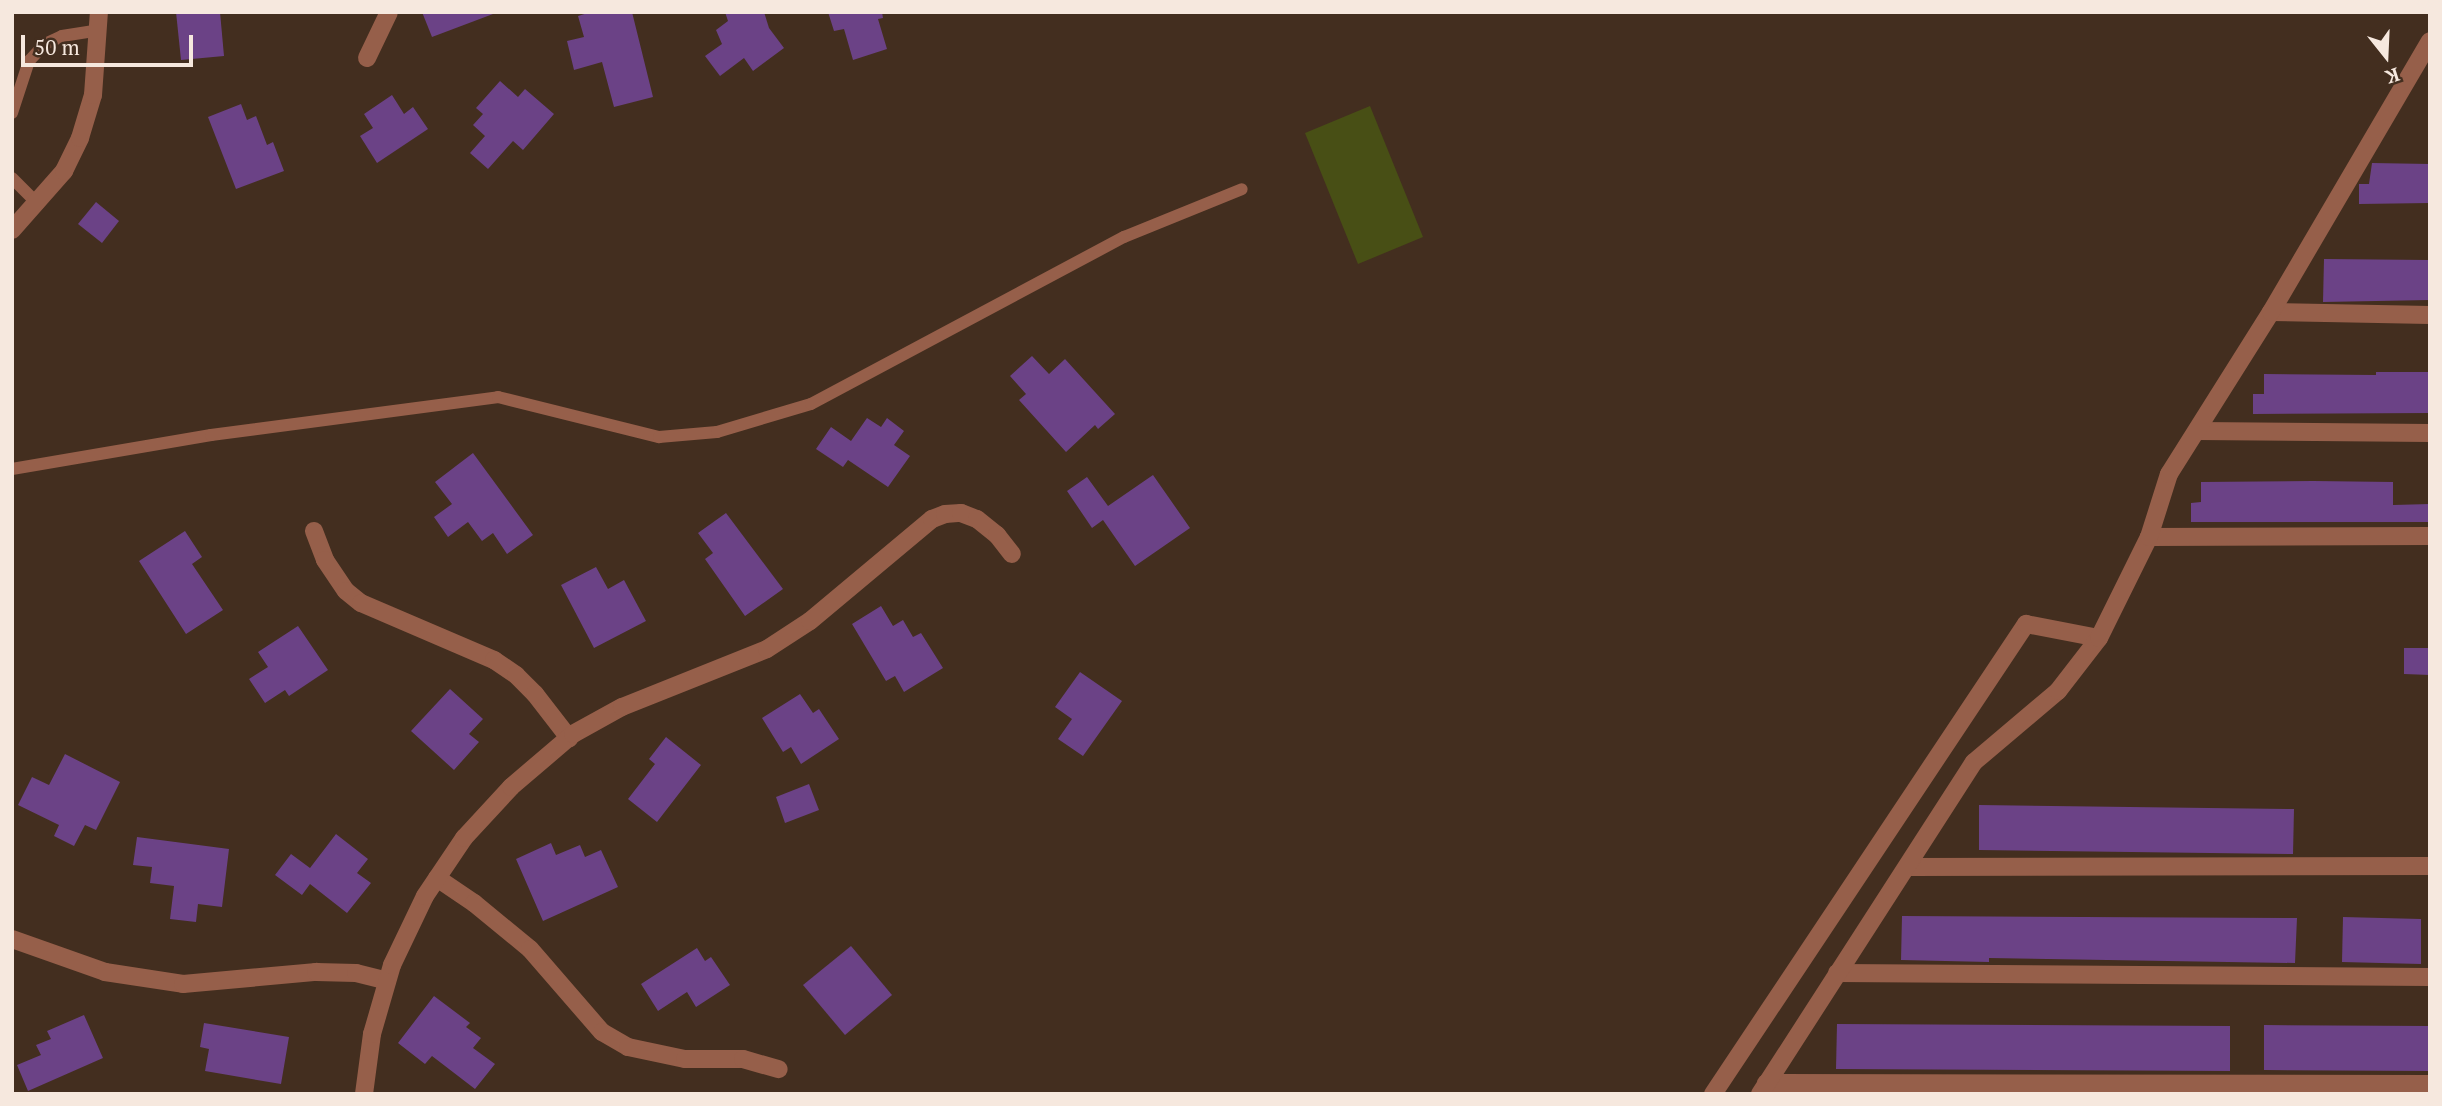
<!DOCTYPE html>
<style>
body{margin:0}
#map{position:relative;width:2442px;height:1106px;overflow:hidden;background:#432e1f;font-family:"PT Serif",serif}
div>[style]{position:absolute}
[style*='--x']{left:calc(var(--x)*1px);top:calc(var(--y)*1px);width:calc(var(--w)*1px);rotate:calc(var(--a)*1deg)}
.green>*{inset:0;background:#484f15}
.building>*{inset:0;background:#6b4286}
.service>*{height:12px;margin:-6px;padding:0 6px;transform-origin:6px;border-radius:6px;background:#965f4a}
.minor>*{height:18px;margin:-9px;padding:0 9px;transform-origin:9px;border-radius:9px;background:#965f4a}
.tertiary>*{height:18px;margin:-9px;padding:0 9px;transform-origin:9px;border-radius:9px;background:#965f4a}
span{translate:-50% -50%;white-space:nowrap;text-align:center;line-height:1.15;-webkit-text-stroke:5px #432e1f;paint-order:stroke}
.frame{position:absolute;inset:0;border:14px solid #f6e8de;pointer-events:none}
.north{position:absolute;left:2351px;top:21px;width:70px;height:70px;-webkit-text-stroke:5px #432e1f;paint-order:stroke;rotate:162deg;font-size:19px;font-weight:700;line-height:28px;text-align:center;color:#f6e8de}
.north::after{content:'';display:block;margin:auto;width:24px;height:32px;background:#f6e8de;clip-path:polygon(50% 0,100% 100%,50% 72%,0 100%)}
.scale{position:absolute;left:21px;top:35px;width:172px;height:32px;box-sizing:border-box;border:4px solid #f6e8de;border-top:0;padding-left:9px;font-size:21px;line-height:24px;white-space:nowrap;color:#f6e8de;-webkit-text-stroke:5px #432e1f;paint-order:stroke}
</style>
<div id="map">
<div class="green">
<div style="clip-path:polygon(1370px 106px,1423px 237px,1358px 264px,1305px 133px)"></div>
</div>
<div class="building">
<div style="clip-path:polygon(176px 12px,220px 12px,224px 56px,181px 60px)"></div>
<div style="clip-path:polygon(422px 12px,493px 12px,493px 14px,432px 37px)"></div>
<div style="clip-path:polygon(591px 12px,632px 12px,653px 97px,614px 107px,602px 62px,574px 70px,567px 41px,584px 37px,578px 16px)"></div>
<div style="clip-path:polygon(725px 12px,764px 12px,769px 28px,784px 48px,753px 71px,744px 58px,720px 76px,705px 56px,722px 44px,716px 30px,728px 21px)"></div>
<div style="clip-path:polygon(828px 12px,882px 12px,883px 18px,878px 19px,887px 49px,853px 60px,844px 29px,834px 31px)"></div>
<div style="clip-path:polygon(500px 81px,518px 97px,525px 89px,554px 114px,523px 150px,513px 141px,488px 169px,470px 153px,485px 136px,473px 125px,483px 114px,476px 108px)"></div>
<div style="clip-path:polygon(392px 95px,404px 114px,413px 107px,428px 129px,377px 163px,360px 136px,373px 128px,364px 114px)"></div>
<div style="clip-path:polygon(241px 104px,247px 120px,256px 116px,267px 145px,273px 142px,284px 171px,236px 189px,208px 117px)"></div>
<div style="clip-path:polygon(2372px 163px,2430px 164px,2430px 203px,2359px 204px,2359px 184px,2369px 184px)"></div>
<div style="clip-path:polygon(96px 202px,119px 221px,102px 243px,78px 224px)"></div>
<div style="clip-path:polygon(2324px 259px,2430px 260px,2430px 300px,2323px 302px)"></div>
<div style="clip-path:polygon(1032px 356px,1049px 374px,1065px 359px,1115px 414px,1098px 429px,1095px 425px,1066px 452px,1019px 400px,1026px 394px,1010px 376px)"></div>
<div style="clip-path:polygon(2376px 372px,2430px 372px,2430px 413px,2253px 414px,2253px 394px,2264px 394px,2264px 374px,2376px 375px)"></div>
<div style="clip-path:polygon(867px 418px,881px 427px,887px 418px,904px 431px,894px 445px,910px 456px,888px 487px,848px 460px,843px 467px,816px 449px,831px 427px,851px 441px)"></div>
<div style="clip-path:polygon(473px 453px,533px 535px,507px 554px,493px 533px,482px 541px,468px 522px,448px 537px,434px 517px,452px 504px,435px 482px)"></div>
<div style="clip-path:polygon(1153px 475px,1190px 528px,1135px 566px,1103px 520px,1092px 528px,1067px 491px,1087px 477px,1108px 506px)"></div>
<div style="clip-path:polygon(2313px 481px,2393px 482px,2393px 505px,2430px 504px,2430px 522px,2191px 522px,2191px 503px,2201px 502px,2201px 482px)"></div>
<div style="clip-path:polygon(726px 513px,783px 589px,745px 616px,705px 559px,713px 553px,698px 533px)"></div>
<div style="clip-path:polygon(185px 531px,202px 557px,192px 564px,223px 610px,186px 634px,139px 561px)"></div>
<div style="clip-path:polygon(596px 567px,608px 589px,624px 580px,646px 621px,594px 648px,561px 585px)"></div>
<div style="clip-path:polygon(881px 606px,893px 626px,903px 620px,913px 637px,921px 633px,943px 668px,904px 692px,895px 676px,886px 681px,852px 624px)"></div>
<div style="clip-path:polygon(298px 626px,328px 670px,289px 696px,285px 690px,265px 703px,249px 679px,268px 667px,258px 652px)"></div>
<div style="clip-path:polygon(2404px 648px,2430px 648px,2430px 675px,2404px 674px)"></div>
<div style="clip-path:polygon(1080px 672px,1122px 701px,1083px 756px,1058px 739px,1072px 719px,1055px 707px)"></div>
<div style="clip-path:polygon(450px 689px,483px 719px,469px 734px,479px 742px,454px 770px,411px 731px)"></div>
<div style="clip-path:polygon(800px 694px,813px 713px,819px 709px,839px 739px,801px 764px,791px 747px,783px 752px,762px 718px)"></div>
<div style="clip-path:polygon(666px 737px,701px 765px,657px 822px,628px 799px,655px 764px,649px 759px)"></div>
<div style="clip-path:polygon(65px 754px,120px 782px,96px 830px,85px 825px,74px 846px,54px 836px,59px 825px,18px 805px,32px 777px,49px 785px)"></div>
<div style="clip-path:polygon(809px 784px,819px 810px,785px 823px,776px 797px)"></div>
<div style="clip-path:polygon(1979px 805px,2294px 809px,2293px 854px,1979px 850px)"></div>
<div style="clip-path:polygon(336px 834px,368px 859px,357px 873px,371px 883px,347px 913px,310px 884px,302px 895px,275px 875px,291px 854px,310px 868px)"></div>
<div style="clip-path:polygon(137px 837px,229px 849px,222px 907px,198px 904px,196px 922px,170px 919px,174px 886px,150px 883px,152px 867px,133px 865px)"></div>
<div style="clip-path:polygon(551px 843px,556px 855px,580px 845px,585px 857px,601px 850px,618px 887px,543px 921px,516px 859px)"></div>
<div style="clip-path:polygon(1902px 916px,2297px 918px,2295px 963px,1989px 958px,1989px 962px,1901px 960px)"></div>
<div style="clip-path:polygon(2343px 917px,2421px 919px,2421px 964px,2342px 962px)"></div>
<div style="clip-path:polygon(851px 946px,892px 995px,845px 1035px,803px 985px)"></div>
<div style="clip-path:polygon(697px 948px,705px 961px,711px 957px,730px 985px,696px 1007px,687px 992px,658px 1011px,641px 984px)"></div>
<div style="clip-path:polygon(434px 996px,470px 1023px,466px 1027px,481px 1038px,473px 1048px,495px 1064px,475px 1089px,432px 1056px,425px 1064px,398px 1043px)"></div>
<div style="clip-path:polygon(84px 1015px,103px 1058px,28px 1091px,17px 1065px,41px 1055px,36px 1045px,51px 1039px,47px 1031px)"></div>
<div style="clip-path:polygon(204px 1023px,289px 1037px,281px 1084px,205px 1071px,209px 1049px,200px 1047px)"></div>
<div style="clip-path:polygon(1837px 1024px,2230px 1026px,2230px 1071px,1836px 1069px)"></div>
<div style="clip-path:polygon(2264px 1025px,2430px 1026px,2430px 1071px,2264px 1070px)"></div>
</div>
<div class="service">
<div style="--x:12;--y:113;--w:55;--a:-71.9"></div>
<div style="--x:29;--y:61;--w:23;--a:-47"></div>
<div style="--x:45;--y:44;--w:19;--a:-25"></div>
<div style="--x:62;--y:36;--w:37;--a:-9"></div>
<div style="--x:12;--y:178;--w:37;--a:45"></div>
<div style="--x:12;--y:469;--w:202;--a:-9.7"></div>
<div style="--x:211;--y:435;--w:290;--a:-7.5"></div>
<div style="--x:498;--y:397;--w:166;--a:14"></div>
<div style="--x:659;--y:437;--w:58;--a:-4.9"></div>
<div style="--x:717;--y:432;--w:98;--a:-16.6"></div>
<div style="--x:811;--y:404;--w:355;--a:-28.1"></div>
<div style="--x:1124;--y:237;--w:127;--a:-22.1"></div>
</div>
<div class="minor">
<div style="--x:367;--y:58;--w:51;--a:-64.4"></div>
<div style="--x:2271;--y:312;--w:159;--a:1.1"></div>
<div style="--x:2198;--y:431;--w:232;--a:0.5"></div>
<div style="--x:314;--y:531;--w:31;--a:69"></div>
<div style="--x:325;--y:560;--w:37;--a:56"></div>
<div style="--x:346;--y:591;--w:19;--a:39"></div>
<div style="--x:361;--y:603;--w:145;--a:23.2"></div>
<div style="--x:494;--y:660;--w:27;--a:34"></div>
<div style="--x:516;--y:675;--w:27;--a:45"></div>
<div style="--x:535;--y:694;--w:56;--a:52.3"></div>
<div style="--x:2149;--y:537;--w:281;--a:-0.2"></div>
<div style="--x:1907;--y:867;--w:523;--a:-0.11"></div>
<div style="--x:437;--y:878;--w:45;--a:34"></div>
<div style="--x:474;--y:903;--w:72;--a:39.4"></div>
<div style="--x:530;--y:949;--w:110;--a:49.1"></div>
<div style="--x:602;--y:1032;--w:30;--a:30"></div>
<div style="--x:628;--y:1047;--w:58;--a:11.9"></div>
<div style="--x:685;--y:1059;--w:58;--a:0"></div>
<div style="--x:743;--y:1059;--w:37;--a:16"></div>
<div style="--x:12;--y:939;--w:99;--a:19.5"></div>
<div style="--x:105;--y:972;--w:79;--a:8.7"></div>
<div style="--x:183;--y:984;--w:134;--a:-5.2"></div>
<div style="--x:316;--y:972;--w:40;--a:1.4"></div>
<div style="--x:356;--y:973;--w:32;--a:14"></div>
<div style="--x:1837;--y:973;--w:593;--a:0.39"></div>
<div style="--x:1766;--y:1083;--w:664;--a:0.09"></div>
<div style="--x:364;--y:1094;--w:61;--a:-82.4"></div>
<div style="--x:372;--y:1034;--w:72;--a:-73.8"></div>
<div style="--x:392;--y:965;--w:76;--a:-64.4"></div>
<div style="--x:425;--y:896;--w:70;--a:-56.1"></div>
<div style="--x:464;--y:838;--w:69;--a:-47.3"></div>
<div style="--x:511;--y:787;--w:82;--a:-40.5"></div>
<div style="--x:573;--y:734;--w:56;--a:-28.9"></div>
<div style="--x:622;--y:707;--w:156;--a:-21.8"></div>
<div style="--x:767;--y:649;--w:51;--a:-33.1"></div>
<div style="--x:810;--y:621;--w:159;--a:-39.9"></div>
<div style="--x:932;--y:519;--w:14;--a:-21"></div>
<div style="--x:945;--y:514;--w:16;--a:-4"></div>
<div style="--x:961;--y:513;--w:17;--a:21"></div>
<div style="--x:977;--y:519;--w:26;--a:39"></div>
<div style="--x:997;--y:535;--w:24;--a:52"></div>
<div style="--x:1713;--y:1094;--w:565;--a:-56.34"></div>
<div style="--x:2026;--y:624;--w:74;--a:10.9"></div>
<div style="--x:1760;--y:1094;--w:395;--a:-57.2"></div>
<div style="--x:1974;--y:762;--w:110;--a:-40.2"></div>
<div style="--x:2058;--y:691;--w:67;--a:-52.3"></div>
<div style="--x:2099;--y:638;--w:113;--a:-63.7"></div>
<div style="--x:2149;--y:537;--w:66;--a:-72.4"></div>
<div style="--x:2169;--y:474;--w:191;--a:-57.8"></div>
<div style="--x:2271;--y:312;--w:314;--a:-59.6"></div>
</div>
<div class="tertiary">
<div style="--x:12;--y:230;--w:79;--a:-48.6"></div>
<div style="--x:64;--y:171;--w:37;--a:-64"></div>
<div style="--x:80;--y:138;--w:45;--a:-73.2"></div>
<div style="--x:93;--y:95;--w:83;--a:-85.9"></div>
</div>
<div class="frame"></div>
<div class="north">K</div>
<div class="scale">50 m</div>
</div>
